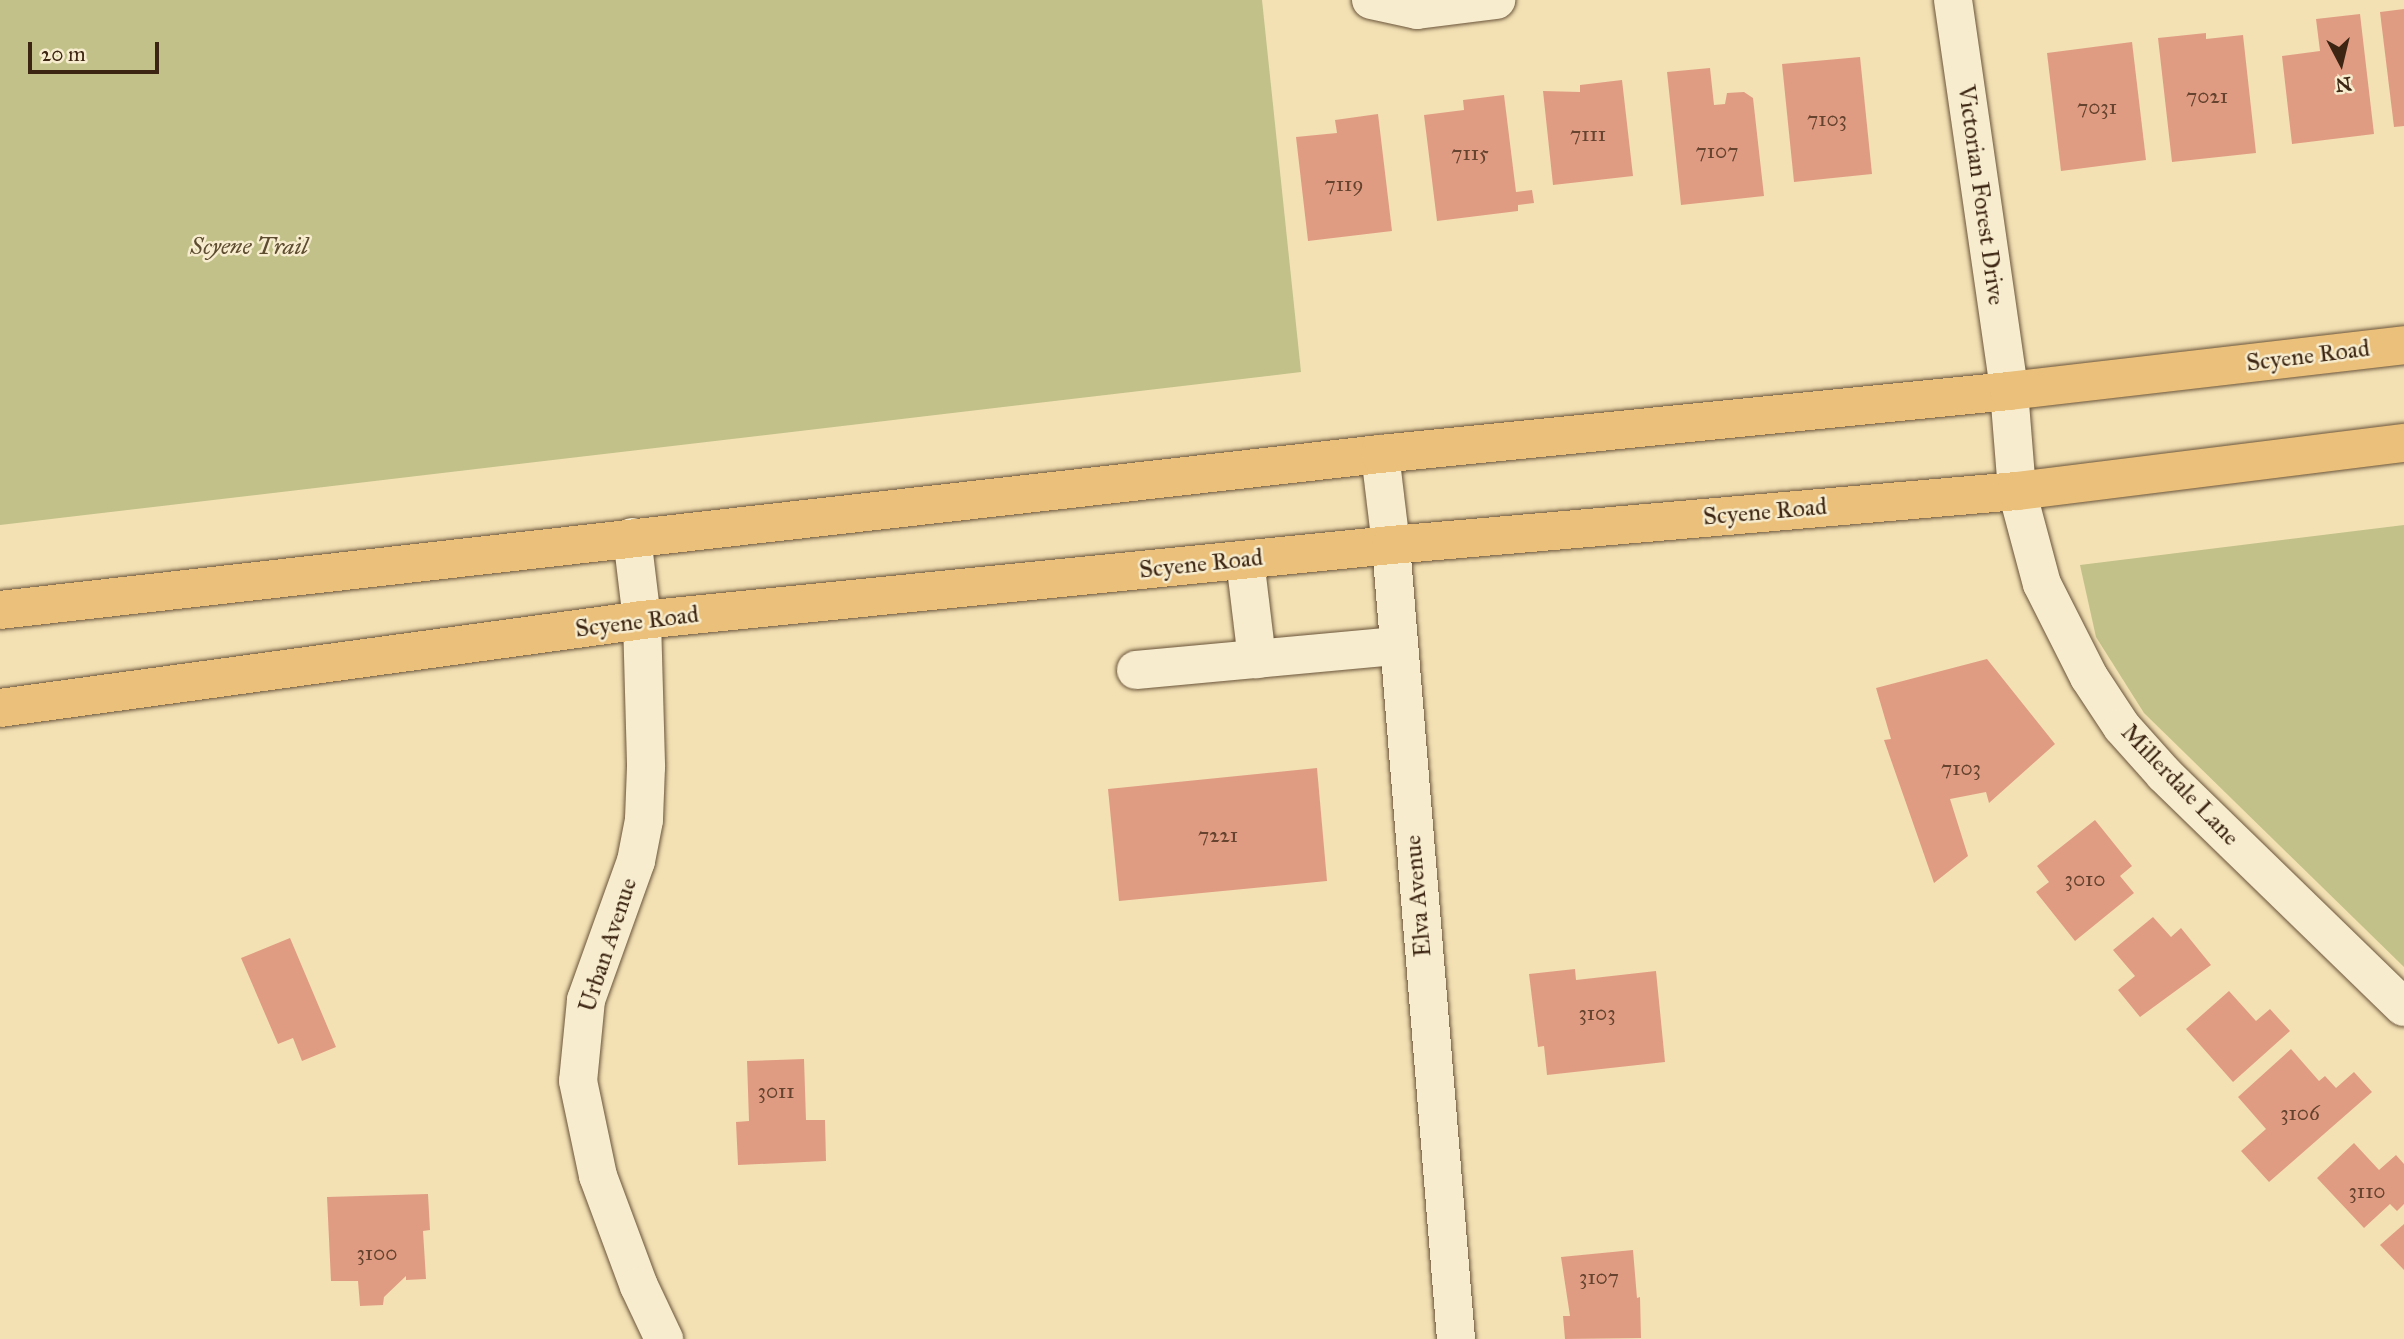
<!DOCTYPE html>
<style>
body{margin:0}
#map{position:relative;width:2404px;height:1339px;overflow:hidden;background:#f3e1b4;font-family:"IM FELL Great Primer",serif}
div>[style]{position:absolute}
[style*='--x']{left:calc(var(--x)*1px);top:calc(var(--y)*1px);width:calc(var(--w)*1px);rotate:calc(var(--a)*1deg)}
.green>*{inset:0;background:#c1c189}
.building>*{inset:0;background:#e09c83}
.roads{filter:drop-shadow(0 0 2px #6a543a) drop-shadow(0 0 2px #6a543a)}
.minor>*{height:38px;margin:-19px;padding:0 19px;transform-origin:19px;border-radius:19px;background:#f7ecce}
.major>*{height:38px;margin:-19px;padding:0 19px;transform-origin:19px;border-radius:19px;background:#eac07a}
span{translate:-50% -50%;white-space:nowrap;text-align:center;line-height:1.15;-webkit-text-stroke:5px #f7ecce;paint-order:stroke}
.number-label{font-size:21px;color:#65432e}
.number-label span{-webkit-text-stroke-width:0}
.street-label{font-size:24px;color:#3c2512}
.park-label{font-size:24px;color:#5d4c30;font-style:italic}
.north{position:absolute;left:2306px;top:28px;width:70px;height:70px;-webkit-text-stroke:5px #f7ecce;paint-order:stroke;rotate:173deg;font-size:19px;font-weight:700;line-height:28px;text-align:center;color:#3c2512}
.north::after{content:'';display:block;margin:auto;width:24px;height:32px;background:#3c2512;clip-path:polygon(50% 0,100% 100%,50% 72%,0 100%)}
.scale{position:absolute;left:28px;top:42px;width:131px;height:32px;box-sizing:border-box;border:4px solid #3c2512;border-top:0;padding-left:9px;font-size:21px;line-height:24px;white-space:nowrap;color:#3c2512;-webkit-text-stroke:5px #f7ecce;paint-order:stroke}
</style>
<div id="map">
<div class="green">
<div style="clip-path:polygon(0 0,1262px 0,1301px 372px,0 525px)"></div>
<div style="clip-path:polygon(2404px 525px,2404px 967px,2144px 713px,2096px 637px,2080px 565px)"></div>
</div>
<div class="building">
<div style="clip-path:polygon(2404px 9px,2404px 126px,2394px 127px,2380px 12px)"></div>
<div style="clip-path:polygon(2360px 14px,2374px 134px,2292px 144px,2282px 56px,2320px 51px,2316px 19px)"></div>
<div style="clip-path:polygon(2206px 33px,2206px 39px,2243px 35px,2256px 153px,2172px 162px,2158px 38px)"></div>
<div style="clip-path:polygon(2132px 42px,2146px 160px,2061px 171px,2047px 53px)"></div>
<div style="clip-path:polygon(1860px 57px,1872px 174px,1794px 182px,1782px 64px)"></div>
<div style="clip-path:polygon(1710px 68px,1714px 105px,1725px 104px,1727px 93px,1744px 92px,1753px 98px,1764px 196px,1681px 205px,1667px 72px)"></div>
<div style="clip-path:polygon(1622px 80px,1633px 176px,1553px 185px,1543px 91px,1580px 92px,1580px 85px)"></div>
<div style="clip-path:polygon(1504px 95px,1516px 192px,1532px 190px,1534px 203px,1518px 205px,1518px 211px,1437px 221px,1424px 115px,1464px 110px,1463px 100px)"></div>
<div style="clip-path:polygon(1378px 114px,1392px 231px,1308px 241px,1296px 137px,1337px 133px,1335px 120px)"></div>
<div style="clip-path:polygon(1987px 659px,2055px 744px,1989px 803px,1986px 792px,1950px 799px,1968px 856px,1934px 883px,1884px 740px,1891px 739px,1876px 688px)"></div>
<div style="clip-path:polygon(1317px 768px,1327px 881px,1119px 901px,1108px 789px)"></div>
<div style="clip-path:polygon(2095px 820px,2132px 866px,2120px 876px,2134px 893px,2075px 941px,2036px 892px,2049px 882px,2037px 866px)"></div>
<div style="clip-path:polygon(2153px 917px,2171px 937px,2181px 928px,2211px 965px,2140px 1017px,2118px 990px,2135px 976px,2113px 950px)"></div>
<div style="clip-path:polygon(290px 938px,336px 1047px,302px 1061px,293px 1038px,278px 1044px,241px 958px)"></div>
<div style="clip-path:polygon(1575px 969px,1576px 980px,1656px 971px,1665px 1062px,1547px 1075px,1544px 1046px,1538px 1047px,1529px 974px)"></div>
<div style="clip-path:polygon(2229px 991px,2256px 1021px,2270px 1009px,2290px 1031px,2233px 1082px,2186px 1029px)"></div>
<div style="clip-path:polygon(2291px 1049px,2319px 1081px,2325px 1076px,2336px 1088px,2354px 1072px,2372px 1092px,2269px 1182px,2241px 1151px,2266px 1129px,2238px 1097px)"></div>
<div style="clip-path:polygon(804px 1059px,806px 1120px,825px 1120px,826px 1161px,738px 1165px,736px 1122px,749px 1121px,747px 1061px)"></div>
<div style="clip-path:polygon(2354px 1143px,2379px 1170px,2396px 1155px,2404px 1164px,2404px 1204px,2397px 1211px,2390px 1204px,2364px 1228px,2317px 1178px)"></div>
<div style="clip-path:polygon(428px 1194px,430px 1230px,423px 1231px,426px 1279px,406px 1280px,406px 1276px,384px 1297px,383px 1305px,360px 1306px,358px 1281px,331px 1281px,327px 1197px)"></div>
<div style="clip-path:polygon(2404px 1224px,2404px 1270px,2380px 1245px)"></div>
<div style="clip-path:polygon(1633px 1250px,1637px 1298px,1640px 1297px,1641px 1338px,1565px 1339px,1563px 1316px,1570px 1316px,1561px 1257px)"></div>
</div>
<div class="roads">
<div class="minor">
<div style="--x:1371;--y:0;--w:47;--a:12.3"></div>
<div style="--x:1417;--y:10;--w:80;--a:-7.2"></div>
<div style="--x:1953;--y:0;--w:395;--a:81.8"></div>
<div style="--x:2009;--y:391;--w:100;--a:85.4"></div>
<div style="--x:2017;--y:491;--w:96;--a:75"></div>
<div style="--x:2042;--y:584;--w:104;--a:63.2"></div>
<div style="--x:2089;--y:677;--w:60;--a:56.6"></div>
<div style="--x:2122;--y:727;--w:63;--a:48.2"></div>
<div style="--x:2164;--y:774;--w:334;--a:44.2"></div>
<div style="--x:1380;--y:454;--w:92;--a:83.1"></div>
<div style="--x:1391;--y:545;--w:797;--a:85.32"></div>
<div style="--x:632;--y:537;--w:84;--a:83.1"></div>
<div style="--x:642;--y:620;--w:147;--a:88.4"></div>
<div style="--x:646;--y:767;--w:53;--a:92.2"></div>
<div style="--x:644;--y:820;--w:42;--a:101"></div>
<div style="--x:636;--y:861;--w:148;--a:109.8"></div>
<div style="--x:586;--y:1000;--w:81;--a:95.6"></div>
<div style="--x:578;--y:1081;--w:97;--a:78.1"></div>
<div style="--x:598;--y:1176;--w:117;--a:69.6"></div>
<div style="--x:639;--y:1286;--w:59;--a:64.7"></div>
<div style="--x:1245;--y:560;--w:100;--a:83.1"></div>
<div style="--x:1136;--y:670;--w:262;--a:-5.3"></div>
</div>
<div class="major">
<div style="--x:0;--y:610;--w:1389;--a:-6.45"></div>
<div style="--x:1380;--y:454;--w:632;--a:-5.72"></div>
<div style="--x:2009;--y:391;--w:398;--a:-6.6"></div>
<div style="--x:0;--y:708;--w:648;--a:-7.8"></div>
<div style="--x:642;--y:620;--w:753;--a:-5.72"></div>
<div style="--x:1391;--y:545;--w:628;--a:-4.93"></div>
<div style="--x:2017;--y:491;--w:390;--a:-7.1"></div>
</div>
</div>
<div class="number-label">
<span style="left:2207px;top:96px">7021</span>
<span style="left:2097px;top:107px">7031</span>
<span style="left:1827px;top:119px">7103</span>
<span style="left:1588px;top:134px">7111</span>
<span style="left:1717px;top:151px">7107</span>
<span style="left:1470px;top:153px">7115</span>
<span style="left:1344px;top:184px">7119</span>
<span style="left:1961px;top:768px">7103</span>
<span style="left:1218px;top:835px">7221</span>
<span style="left:2085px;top:879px">3010</span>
<span style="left:1597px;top:1013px">3103</span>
<span style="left:776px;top:1091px">3011</span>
<span style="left:2300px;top:1113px">3106</span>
<span style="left:2367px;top:1191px">3110</span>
<span style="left:377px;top:1253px">3100</span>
<span style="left:1599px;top:1277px">3107</span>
</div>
<div class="street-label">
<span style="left:1981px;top:195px;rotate:82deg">Victorian Forest Drive</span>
<span style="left:2308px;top:356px;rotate:-7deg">Scyene Road</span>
<span style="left:1765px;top:512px;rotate:-5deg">Scyene Road</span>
<span style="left:1201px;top:564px;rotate:-6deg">Scyene Road</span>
<span style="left:637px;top:622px;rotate:-7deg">Scyene Road</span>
<span style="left:2180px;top:785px;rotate:46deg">Millerdale Lane</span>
<span style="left:1418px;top:896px;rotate:-95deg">Elva Avenue</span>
<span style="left:608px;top:945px;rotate:-72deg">Urban Avenue</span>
</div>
<div class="park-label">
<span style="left:249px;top:247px">Scyene Trail</span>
</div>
<div class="north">N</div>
<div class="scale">20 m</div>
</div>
